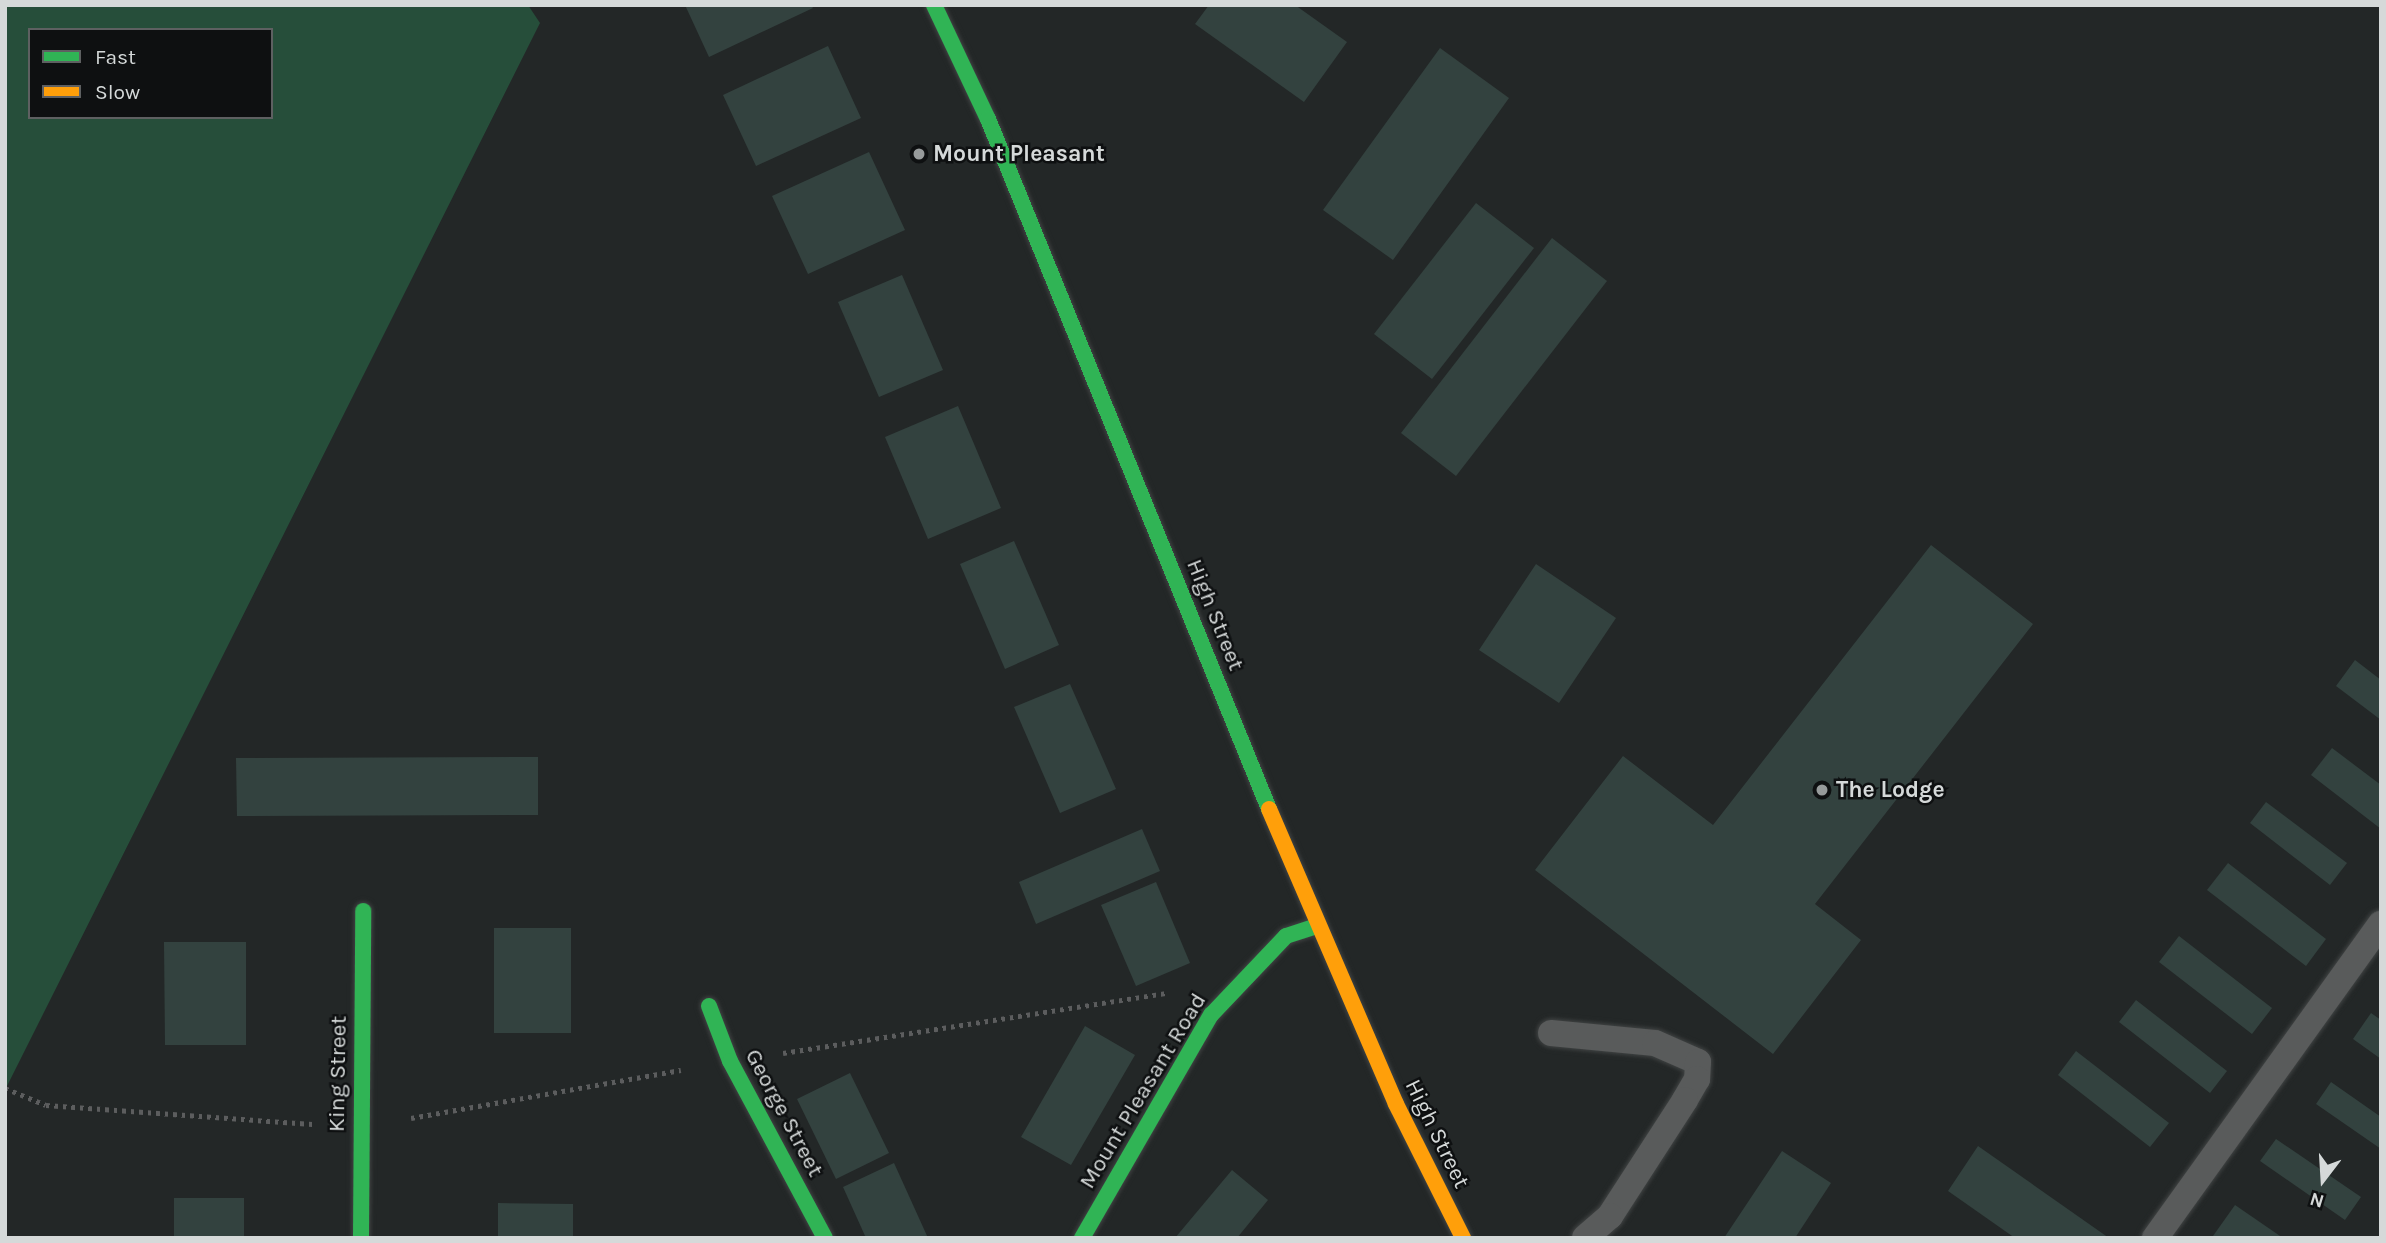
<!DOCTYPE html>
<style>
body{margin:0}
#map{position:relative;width:2386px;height:1243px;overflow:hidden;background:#232727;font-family:Karla,sans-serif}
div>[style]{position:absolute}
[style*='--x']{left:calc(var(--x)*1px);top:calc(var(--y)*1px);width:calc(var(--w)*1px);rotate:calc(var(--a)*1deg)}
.green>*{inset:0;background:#264e3a}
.building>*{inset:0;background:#33423f}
.path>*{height:4.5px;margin-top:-2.25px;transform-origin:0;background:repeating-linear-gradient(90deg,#5c5d5e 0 3.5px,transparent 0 8.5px)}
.roads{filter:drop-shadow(0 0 2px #404343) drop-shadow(0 0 2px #404343)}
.lane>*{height:26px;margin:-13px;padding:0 13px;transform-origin:13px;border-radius:13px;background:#595b5b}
.fast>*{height:16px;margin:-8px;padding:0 8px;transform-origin:8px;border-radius:8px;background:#30b455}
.slow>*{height:16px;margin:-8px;padding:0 8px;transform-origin:8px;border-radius:8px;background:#ff9f0a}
.dots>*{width:19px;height:19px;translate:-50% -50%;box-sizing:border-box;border:4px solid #0e1011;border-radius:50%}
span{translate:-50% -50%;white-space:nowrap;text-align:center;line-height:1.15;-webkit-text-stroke:5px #0e1011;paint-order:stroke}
.poi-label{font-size:23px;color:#d5d9d9;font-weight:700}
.left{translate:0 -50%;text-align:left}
.street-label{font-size:23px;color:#d5d9d9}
.frame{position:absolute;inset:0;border:7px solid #d5d9d9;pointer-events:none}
.legend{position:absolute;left:28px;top:28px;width:245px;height:91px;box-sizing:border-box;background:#0e1011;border:2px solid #5e6061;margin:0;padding:9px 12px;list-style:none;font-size:21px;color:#d5d9d9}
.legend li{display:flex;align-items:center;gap:14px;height:35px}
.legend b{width:35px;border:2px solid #5e6061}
.north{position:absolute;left:2288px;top:1145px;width:70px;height:70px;-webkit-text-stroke:5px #0e1011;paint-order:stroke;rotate:197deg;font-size:19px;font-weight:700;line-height:28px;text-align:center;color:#d5d9d9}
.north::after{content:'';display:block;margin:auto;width:24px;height:32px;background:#d5d9d9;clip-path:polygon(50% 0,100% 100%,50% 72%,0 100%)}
</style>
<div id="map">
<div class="green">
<div style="clip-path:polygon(evenodd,5px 5px,528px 5px,540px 23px,5px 1090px,5px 5px,30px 30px,271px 30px,271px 117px,30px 117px,30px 30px)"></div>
</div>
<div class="building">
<div style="clip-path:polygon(685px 5px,811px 5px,813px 8px,709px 57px)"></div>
<div style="clip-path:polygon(1209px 5px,1295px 5px,1347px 42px,1304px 102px,1195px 24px)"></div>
<div style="clip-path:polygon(828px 46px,861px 118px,756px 166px,723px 95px)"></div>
<div style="clip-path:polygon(1440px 48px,1509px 98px,1393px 260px,1323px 210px)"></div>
<div style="clip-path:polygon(869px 152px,905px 230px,808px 274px,772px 196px)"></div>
<div style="clip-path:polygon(1476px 203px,1534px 248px,1432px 379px,1374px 334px)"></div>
<div style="clip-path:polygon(1552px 238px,1607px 281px,1456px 476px,1401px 433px)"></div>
<div style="clip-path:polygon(902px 275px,943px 370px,879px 397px,838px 302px)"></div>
<div style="clip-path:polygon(958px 406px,1001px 508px,928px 539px,885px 437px)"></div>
<div style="clip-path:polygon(1014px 541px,1059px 645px,1005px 669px,960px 564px)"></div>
<div style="clip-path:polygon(1931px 545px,2033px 624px,1815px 904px,1861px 940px,1773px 1054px,1535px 870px,1623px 756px,1713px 825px)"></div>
<div style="clip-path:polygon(1536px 564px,1616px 618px,1559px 703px,1479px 650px)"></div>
<div style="clip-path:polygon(2355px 660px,2381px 680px,2381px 720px,2336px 686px)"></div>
<div style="clip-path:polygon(1070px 684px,1116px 789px,1060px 813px,1014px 707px)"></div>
<div style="clip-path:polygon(2332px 748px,2381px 785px,2381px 829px,2311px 775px)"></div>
<div style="clip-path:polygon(538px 757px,538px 815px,237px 816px,236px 758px)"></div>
<div style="clip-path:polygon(2266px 802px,2347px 863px,2330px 885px,2250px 823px)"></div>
<div style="clip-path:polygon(1142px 829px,1160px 871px,1036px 924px,1019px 882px)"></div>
<div style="clip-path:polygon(2228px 863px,2326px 939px,2306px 966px,2207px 890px)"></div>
<div style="clip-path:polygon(1156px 882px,1190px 963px,1136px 986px,1101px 905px)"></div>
<div style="clip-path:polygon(494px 928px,571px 928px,571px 1033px,494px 1033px)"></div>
<div style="clip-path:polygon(2179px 936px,2272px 1008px,2252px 1034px,2159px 962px)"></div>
<div style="clip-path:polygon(164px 942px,246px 942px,246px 1045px,165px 1045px)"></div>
<div style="clip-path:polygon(2136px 1000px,2227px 1071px,2210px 1093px,2119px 1022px)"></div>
<div style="clip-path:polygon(2371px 1013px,2381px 1020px,2381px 1059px,2353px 1039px)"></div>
<div style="clip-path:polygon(1085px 1026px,1135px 1055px,1071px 1165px,1021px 1137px)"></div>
<div style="clip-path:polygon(2076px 1051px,2169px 1123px,2150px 1147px,2058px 1075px)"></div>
<div style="clip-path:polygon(850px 1073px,889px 1153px,836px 1179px,797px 1099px)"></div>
<div style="clip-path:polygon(2331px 1082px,2381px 1117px,2381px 1149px,2316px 1104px)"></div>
<div style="clip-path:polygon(2276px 1139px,2361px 1197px,2345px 1220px,2260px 1161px)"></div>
<div style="clip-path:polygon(1978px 1146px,2109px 1238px,2015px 1238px,1948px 1191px)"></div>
<div style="clip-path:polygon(1782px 1151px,1831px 1183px,1795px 1238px,1724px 1238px)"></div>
<div style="clip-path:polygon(894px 1163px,928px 1238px,866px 1238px,843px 1187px)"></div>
<div style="clip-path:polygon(1232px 1170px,1268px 1200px,1237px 1238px,1175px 1238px)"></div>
<div style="clip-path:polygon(174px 1198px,244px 1198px,244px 1238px,174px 1238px)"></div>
<div style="clip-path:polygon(498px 1203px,573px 1204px,573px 1238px,498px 1238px)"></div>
<div style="clip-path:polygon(2235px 1205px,2283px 1238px,2213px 1236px)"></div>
</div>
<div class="path">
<div style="--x:783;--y:1053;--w:387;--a:-8.9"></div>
<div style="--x:5;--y:1088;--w:44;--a:22.5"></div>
<div style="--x:46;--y:1105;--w:267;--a:4.1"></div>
<div style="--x:411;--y:1118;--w:274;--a:-10.1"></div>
</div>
<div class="roads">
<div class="lane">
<div style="--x:1551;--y:1033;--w:104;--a:5.5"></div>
<div style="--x:1655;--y:1043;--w:47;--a:23.8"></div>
<div style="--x:1698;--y:1062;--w:17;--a:93"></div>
<div style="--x:1697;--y:1079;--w:24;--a:120"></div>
<div style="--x:1685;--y:1100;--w:138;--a:122.9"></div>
<div style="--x:1610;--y:1216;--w:33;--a:139"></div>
<div style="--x:2155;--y:1238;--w:387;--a:-54.3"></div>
</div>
<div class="fast">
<div style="--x:934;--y:5;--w:126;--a:64.7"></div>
<div style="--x:988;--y:119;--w:745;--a:67.84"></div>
<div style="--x:709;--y:1006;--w:59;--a:69.1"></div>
<div style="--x:730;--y:1061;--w:201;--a:61.8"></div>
<div style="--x:361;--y:1238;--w:327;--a:-89.6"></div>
<div style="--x:1082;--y:1238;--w:258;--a:-60"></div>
<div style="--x:1211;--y:1015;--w:109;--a:-46.5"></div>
<div style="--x:1286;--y:936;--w:32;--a:-18"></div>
</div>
<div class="slow">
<div style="--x:1269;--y:809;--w:321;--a:66.7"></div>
<div style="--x:1396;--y:1104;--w:150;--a:63.4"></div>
</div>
</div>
<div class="dots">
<div style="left:919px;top:154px;background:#979b9b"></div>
<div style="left:1822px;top:790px;background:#979b9b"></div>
</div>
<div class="poi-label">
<span class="left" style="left:933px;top:154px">Mount Pleasant</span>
<span class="left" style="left:1836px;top:790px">The Lodge</span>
</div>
<div class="street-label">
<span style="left:1215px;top:615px;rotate:68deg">High Street</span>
<span style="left:338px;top:1074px;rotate:-89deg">King Street</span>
<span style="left:1143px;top:1091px;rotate:-59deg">Mount Pleasant Road</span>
<span style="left:784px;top:1113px;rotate:62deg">George Street</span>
<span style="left:1437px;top:1134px;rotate:64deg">High Street</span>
</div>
<div class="frame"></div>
<ul class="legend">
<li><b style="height:9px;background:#30b455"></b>Fast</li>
<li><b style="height:9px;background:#ff9f0a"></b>Slow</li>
</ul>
<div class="north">N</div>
</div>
